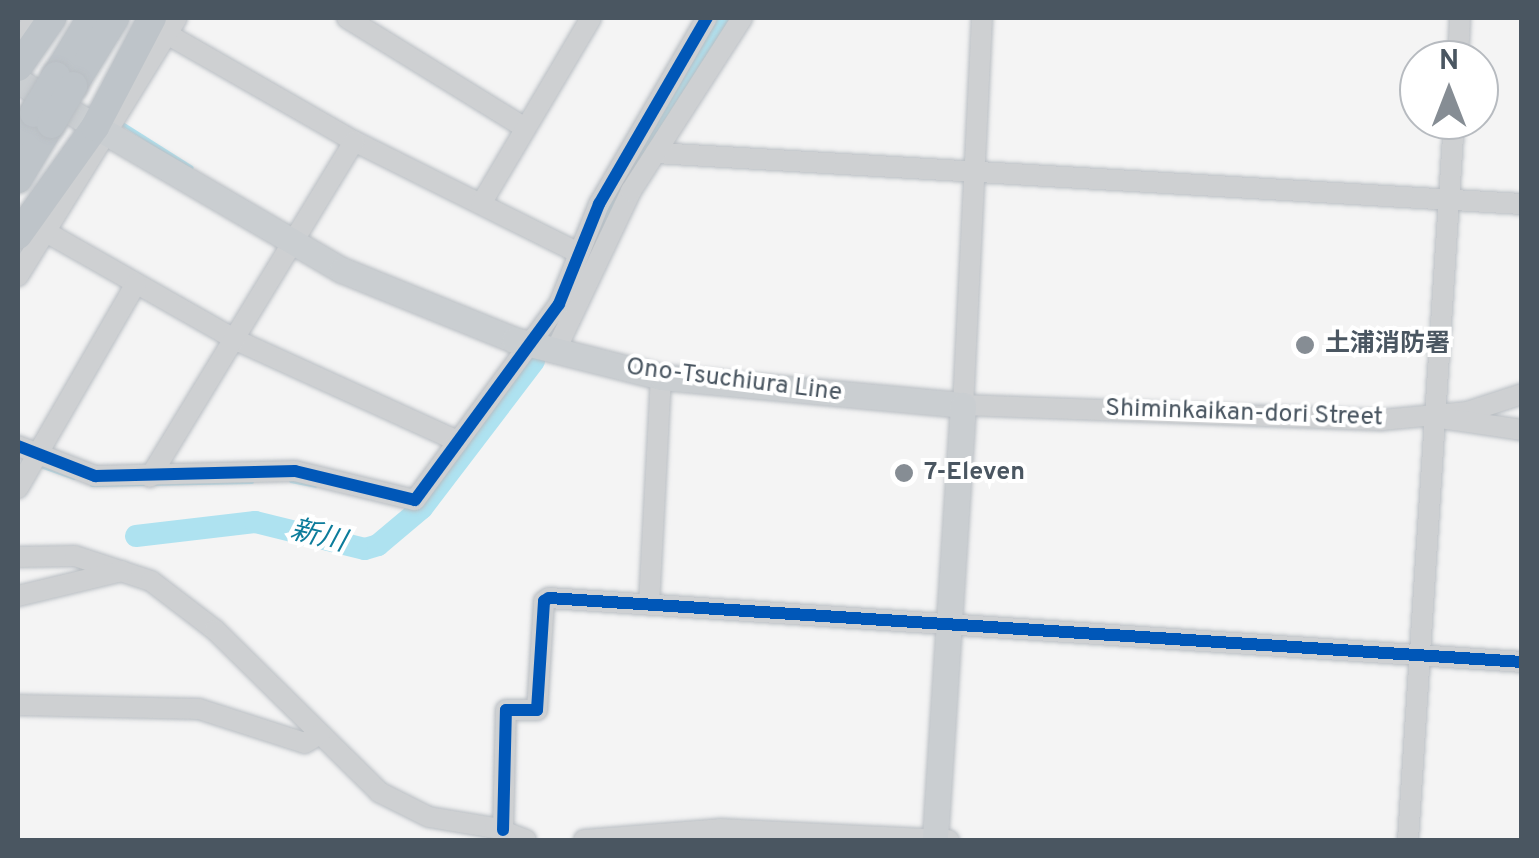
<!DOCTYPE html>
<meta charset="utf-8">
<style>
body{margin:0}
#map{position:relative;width:1539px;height:858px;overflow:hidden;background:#f4f4f4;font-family:Overpass,"Noto Sans JP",sans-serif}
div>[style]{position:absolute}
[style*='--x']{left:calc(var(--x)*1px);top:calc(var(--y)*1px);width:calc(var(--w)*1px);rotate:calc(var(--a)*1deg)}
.stream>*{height:4px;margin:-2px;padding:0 2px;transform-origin:2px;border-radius:2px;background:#aee2f0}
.river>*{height:22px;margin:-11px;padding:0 11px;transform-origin:11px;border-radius:11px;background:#aee2f0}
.roads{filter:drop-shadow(0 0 2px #b9bec3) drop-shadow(0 0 2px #b9bec3)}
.minor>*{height:20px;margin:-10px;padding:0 10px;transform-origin:10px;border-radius:10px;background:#ced0d2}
.major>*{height:25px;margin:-12.5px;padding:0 12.5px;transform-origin:12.5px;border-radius:12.5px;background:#caced1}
.highway>*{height:28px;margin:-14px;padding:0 14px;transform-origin:14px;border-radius:14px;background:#bec4c9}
.bridges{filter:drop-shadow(0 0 2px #b9bec3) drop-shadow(0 0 2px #b9bec3)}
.highway-bridge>*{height:28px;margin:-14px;padding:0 14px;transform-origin:14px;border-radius:14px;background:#bec4c9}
.cycleway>*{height:12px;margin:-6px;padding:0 6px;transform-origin:6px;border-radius:6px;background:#0057b8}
.dots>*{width:28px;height:28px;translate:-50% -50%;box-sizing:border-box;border:5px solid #fff;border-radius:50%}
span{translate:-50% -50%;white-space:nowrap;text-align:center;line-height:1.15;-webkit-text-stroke:8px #fff;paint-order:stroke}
.poi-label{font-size:25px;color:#4a5661;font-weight:700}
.left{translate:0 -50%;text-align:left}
.street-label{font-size:25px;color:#4a5661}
.water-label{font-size:28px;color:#0c7c9b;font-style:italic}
.frame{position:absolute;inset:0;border:20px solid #4a5661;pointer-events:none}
.north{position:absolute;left:1399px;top:40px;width:100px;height:100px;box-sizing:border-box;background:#fff;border:2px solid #b7bbc0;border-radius:50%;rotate:0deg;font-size:28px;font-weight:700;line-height:40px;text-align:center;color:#4a5661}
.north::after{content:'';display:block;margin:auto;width:35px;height:45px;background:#868d94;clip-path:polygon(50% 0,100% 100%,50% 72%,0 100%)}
</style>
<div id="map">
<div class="stream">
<div style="--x:124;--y:125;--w:80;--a:32.3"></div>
<div style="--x:18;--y:457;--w:1;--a:90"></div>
<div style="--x:41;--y:466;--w:35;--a:20"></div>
<div style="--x:291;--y:481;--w:25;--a:11"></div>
<div style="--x:92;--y:485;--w:160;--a:-1.1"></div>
</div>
<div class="river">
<div style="--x:590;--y:256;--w:94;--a:-64.2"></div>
<div style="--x:631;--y:171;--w:179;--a:-59"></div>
<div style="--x:136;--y:536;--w:120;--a:-6.7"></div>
<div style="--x:255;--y:522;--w:113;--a:13.8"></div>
<div style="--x:365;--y:549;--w:14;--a:-17"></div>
<div style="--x:378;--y:545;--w:57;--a:-40.1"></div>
<div style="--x:422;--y:508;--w:185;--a:-52.7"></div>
</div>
<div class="roads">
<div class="minor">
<div style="--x:347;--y:18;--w:209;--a:31.7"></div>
<div style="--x:982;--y:18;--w:387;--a:92.8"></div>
<div style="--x:963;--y:405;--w:419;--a:2.1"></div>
<div style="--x:1382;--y:420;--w:85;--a:-5.4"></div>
<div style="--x:1467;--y:412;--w:58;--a:-18.1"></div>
<div style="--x:167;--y:34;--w:215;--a:29.8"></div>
<div style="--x:354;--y:141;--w:251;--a:26.5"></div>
<div style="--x:18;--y:44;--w:31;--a:-58"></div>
<div style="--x:1458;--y:60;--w:42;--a:-87.3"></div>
<div style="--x:656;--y:153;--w:868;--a:3.37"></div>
<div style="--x:481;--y:204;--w:216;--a:-59.4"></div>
<div style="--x:46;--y:232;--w:219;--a:29.6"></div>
<div style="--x:236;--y:340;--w:244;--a:24.5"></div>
<div style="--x:18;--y:276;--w:303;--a:-58.4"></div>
<div style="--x:555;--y:352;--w:178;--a:-64.7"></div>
<div style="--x:631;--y:191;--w:206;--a:-57.3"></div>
<div style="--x:1440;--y:418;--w:83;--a:8.3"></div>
<div style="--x:18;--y:446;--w:83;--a:21.3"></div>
<div style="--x:95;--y:476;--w:200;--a:-1.4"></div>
<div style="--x:295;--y:471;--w:123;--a:13.6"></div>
<div style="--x:415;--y:500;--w:243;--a:-53.7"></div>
<div style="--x:559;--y:304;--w:108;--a:-68.2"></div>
<div style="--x:599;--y:204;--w:215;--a:-59.9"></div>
<div style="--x:150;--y:477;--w:393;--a:-58.7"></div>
<div style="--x:18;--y:488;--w:236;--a:-60"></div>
<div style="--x:18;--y:557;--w:57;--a:-1"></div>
<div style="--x:75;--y:556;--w:80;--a:18.2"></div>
<div style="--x:151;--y:581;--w:81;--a:37.4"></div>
<div style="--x:215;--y:630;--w:231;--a:44.6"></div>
<div style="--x:379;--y:792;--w:56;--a:26.6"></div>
<div style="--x:429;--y:817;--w:67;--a:9.5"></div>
<div style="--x:495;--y:828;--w:33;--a:21"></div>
<div style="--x:18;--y:596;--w:107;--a:-13.5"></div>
<div style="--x:649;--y:605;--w:228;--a:-87"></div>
<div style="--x:18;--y:705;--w:181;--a:1.3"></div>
<div style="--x:199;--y:709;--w:111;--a:17.8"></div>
<div style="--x:305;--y:743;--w:17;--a:-31"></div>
<div style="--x:503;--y:830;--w:120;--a:-88.6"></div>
<div style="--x:506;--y:710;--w:31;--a:0"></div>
<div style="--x:537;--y:710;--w:109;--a:-86.3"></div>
<div style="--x:544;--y:601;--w:6;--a:-31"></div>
<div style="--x:549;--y:598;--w:975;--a:3.76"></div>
<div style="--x:584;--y:840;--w:136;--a:-4.6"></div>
<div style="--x:720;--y:829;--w:229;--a:2.8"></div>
<div style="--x:1408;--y:840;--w:721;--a:-86.34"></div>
</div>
<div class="major">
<div style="--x:18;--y:81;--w:375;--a:30.3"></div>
<div style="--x:342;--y:270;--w:186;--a:22.1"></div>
<div style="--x:514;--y:340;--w:152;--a:14.1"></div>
<div style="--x:661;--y:377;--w:303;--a:5.3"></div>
<div style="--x:963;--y:405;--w:436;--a:93.7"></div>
</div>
<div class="highway">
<div style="--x:18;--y:67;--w:60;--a:-55.2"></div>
<div style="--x:56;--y:76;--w:68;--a:-58.9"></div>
<div style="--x:73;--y:86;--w:80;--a:-58.3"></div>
<div style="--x:18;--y:140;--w:31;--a:-59"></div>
<div style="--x:18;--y:179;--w:64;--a:-59"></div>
<div style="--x:18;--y:235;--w:133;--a:-54.5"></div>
<div style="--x:95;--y:127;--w:123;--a:-62.4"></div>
</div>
</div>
<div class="bridges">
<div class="highway-bridge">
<div style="--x:34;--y:113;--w:43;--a:-59.3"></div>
<div style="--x:51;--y:124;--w:44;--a:-59.9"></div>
</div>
</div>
<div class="cycleway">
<div style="--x:18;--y:446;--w:83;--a:21.3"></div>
<div style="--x:95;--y:476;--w:200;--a:-1.4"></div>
<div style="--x:295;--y:471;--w:123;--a:13.6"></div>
<div style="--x:415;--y:500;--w:243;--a:-53.7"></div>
<div style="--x:559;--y:304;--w:108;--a:-68.2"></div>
<div style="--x:599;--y:204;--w:215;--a:-59.9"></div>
<div style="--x:503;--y:830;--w:120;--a:-88.6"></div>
<div style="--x:506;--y:710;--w:31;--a:0"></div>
<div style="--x:537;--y:710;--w:109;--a:-86.3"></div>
<div style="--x:544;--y:601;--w:6;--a:-31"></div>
<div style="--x:549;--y:598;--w:975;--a:3.76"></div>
</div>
<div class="dots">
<div style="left:1305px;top:345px;background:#868d94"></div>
<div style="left:904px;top:473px;background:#868d94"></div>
</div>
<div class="poi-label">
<span class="left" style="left:1325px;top:345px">土浦消防署</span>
<span class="left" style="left:924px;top:473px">7-Eleven</span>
</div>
<div class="street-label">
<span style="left:734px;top:381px;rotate:7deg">Ono-Tsuchiura Line</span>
<span style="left:1244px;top:414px;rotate:2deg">Shiminkaikan-dori Street</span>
</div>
<div class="water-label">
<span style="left:318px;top:537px;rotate:14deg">新川</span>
</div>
<div class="frame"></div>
<div class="north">N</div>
</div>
